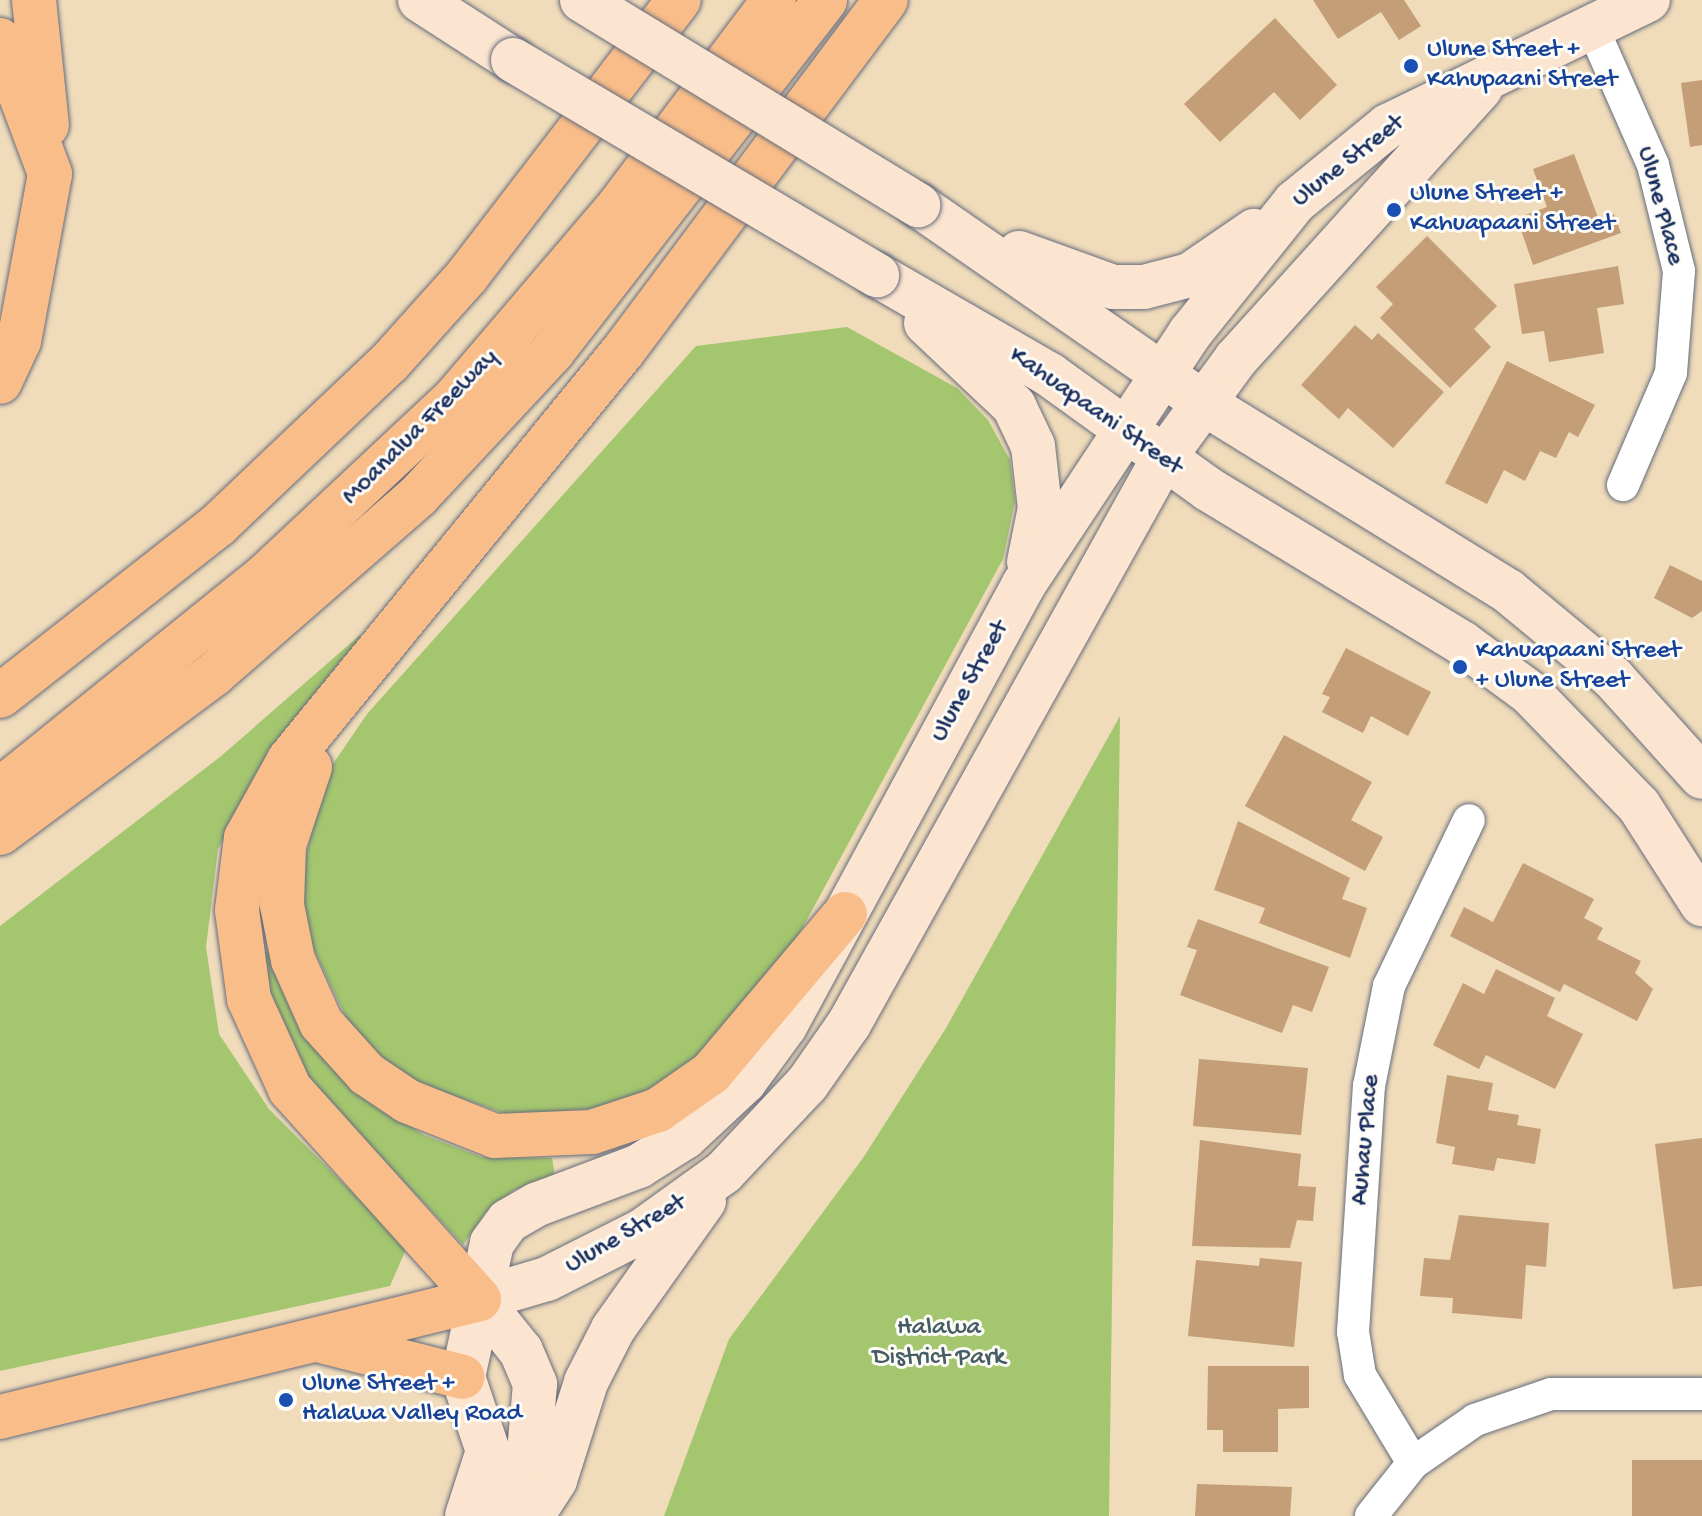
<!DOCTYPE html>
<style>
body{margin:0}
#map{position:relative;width:1702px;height:1516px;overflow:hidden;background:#f0dcba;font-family:"Gochi Hand",sans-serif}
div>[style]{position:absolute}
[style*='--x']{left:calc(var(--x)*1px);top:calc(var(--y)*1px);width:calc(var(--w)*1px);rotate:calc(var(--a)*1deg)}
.green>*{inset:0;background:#a4c66f}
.building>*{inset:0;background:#c39e76}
.roads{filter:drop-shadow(0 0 2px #666c7e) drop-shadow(0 0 2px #666c7e)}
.street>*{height:32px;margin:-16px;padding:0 16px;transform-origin:16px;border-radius:16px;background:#fff}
.secondary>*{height:44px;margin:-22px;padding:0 22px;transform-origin:22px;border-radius:22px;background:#fce5d0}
.highway>*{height:44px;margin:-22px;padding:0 22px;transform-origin:22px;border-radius:22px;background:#f8bd89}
.bridges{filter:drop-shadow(0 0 2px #666c7e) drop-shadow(0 0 2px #666c7e)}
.secondary-bridge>*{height:44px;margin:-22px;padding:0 22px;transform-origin:22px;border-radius:22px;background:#fce5d0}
.dots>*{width:22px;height:22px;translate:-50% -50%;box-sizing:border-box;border:4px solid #fdfcf7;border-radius:50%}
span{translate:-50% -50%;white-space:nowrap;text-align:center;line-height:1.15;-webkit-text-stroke:6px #fdfcf7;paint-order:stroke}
.transit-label{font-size:26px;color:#164399}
.left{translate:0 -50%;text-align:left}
.street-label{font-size:26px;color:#1b2f5e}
.park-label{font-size:26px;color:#445c63}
</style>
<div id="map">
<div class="green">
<div style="clip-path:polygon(847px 327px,957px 388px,988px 420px,1010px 460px,1015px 501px,1003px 559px,785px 960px,740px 1018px,673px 1076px,616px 1106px,515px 1117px,423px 1085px,382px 1060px,348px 1022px,306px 933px,299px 886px,324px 777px,367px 714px,696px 346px)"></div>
<div style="clip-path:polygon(360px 635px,368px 644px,258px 773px,218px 849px,206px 947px,219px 1034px,269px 1109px,407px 1247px,390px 1286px,0 1371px,0 926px,220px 757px)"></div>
<div style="clip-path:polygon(1120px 716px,1109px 1516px,664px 1516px,729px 1339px,863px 1158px,946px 1028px)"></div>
<div style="clip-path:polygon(272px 951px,369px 1101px,424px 1135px,482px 1157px,552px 1158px,555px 1176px,514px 1190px,486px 1212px,463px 1245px,290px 1059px,256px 953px)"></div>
</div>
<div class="building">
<div style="clip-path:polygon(1313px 0,1404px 0,1421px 26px,1399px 40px,1381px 12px,1338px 39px)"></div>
<div style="clip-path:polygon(1275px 18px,1337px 85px,1300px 120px,1274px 92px,1220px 142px,1184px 104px)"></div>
<div style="clip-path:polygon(1702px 80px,1702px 145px,1690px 147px,1681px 83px)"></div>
<div style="clip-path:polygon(1574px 154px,1599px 220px,1614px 214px,1621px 233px,1533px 265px,1517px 218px,1547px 207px,1533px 169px)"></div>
<div style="clip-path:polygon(1427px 236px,1497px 306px,1474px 329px,1491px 347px,1450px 388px,1380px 318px,1393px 304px,1376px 287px)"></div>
<div style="clip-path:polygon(1618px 266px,1624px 304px,1597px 308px,1604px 353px,1549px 362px,1544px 331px,1522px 334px,1514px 284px)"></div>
<div style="clip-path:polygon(1355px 325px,1372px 340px,1378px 333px,1444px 392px,1393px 448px,1348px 408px,1339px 419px,1301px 385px)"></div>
<div style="clip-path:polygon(1507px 361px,1595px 405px,1578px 437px,1569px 432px,1556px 458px,1540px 451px,1525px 481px,1504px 470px,1487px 504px,1445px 483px)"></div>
<div style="clip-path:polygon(1670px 565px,1702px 581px,1702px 611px,1692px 618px,1654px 598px)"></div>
<div style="clip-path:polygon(1346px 648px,1431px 692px,1408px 736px,1371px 716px,1363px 733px,1322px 712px,1330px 697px,1322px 694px)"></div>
<div style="clip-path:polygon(1284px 735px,1372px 782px,1351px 820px,1383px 837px,1365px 871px,1245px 806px)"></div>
<div style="clip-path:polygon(1238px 821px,1350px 878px,1342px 899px,1367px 908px,1350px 958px,1259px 923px,1265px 908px,1214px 890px)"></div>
<div style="clip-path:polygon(1523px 863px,1594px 899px,1584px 918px,1603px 928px,1597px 939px,1641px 961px,1635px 973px,1653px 989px,1637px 1021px,1564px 984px,1560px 992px,1450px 936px,1464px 907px,1493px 922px)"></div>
<div style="clip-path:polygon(1198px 919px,1329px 967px,1312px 1012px,1293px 1005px,1282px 1033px,1180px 995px,1197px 950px,1187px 947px)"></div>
<div style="clip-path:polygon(1496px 969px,1555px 998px,1547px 1016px,1583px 1034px,1555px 1089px,1486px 1055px,1479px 1069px,1433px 1045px,1463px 983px,1484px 994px)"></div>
<div style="clip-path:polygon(1199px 1059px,1308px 1068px,1301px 1135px,1193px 1126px)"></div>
<div style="clip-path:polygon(1447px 1075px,1493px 1083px,1488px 1110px,1519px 1115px,1517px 1125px,1541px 1129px,1535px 1164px,1497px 1158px,1494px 1171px,1452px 1164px,1455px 1147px,1436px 1143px)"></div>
<div style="clip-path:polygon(1702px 1138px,1702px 1286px,1673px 1289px,1655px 1144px)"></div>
<div style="clip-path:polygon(1200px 1140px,1301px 1154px,1298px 1186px,1316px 1187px,1313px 1221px,1297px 1220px,1290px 1248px,1192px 1246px)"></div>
<div style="clip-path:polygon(1459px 1215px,1549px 1223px,1546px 1267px,1526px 1265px,1522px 1319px,1452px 1313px,1453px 1298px,1420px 1296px,1424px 1258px,1450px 1260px)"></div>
<div style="clip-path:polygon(1260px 1258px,1302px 1262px,1294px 1347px,1188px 1336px,1196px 1260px,1259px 1266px)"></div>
<div style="clip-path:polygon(1208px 1366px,1309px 1366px,1309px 1408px,1278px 1409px,1278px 1452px,1223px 1452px,1223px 1430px,1207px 1430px)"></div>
<div style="clip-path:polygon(1632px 1460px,1702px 1460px,1702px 1516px,1632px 1516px)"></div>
<div style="clip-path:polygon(1197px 1484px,1292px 1487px,1290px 1516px,1195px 1516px)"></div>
</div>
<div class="roads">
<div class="street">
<div style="--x:1590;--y:22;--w:156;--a:66.2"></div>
<div style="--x:1653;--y:165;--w:109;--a:76.2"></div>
<div style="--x:1679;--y:271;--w:102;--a:94.5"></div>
<div style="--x:1671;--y:373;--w:122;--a:113.2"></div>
<div style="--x:1413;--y:1463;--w:103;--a:-121.1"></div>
<div style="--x:1360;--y:1375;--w:44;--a:-99.2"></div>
<div style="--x:1353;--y:1332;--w:247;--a:-86.3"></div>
<div style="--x:1369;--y:1086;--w:102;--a:-78.7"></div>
<div style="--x:1389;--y:986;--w:184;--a:-64.3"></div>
<div style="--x:1371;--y:1516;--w:68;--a:-51.6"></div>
<div style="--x:1413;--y:1463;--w:75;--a:-34.7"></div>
<div style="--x:1475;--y:1420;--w:80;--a:-18.9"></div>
<div style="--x:1551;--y:1394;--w:151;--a:0"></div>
</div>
<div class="secondary">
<div style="--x:420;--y:0;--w:111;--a:32.8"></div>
<div style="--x:918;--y:205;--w:346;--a:34.7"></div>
<div style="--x:1202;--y:402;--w:360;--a:31.7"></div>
<div style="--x:1508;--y:591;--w:136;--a:39.6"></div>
<div style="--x:1613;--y:678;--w:133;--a:48"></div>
<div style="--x:1019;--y:253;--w:100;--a:19.9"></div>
<div style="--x:1113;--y:287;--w:31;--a:0"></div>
<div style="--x:1144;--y:287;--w:48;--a:-14.6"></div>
<div style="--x:1190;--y:275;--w:78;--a:-34.5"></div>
<div style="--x:877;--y:275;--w:200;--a:30"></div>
<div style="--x:1050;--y:375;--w:195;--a:35.8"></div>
<div style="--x:1208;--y:489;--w:297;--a:31.2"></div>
<div style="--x:1462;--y:643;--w:84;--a:36.3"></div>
<div style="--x:1530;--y:693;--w:157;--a:46"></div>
<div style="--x:1639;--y:806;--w:117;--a:57.3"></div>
<div style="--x:926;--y:323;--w:121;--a:43.3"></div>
<div style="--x:1014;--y:406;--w:44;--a:64.6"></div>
<div style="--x:1033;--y:446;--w:62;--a:83.6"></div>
<div style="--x:1040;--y:508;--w:55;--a:101.5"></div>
<div style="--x:479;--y:1299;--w:71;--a:-16.4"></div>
<div style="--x:547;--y:1279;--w:106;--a:-26.8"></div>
<div style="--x:642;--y:1231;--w:101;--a:-35.7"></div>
<div style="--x:724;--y:1172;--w:121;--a:-46.7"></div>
<div style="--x:807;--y:1084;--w:73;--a:-55"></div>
<div style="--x:849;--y:1024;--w:646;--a:-60.94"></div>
<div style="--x:1163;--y:459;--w:124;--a:-53.9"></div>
<div style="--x:1236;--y:359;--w:365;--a:-47.9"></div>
<div style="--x:479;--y:1299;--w:67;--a:51.1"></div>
<div style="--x:521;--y:1351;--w:36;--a:67"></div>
<div style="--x:535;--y:1384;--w:80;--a:95"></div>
<div style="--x:528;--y:1464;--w:64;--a:126.2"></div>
<div style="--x:467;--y:1516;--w:68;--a:-72.1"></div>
<div style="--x:488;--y:1451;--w:78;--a:-108.7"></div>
<div style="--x:463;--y:1377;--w:137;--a:-77.8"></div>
<div style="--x:492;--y:1243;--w:27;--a:-54"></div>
<div style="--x:508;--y:1221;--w:34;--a:-30"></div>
<div style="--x:538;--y:1204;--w:108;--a:-20.6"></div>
<div style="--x:639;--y:1166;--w:54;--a:-32.2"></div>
<div style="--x:685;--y:1137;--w:81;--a:-43"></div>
<div style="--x:744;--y:1082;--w:69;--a:-53.8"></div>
<div style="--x:785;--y:1026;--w:502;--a:-61.6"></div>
<div style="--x:1024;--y:584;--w:301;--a:-56.5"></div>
<div style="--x:1190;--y:333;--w:168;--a:-51.3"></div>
<div style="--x:1295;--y:202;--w:120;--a:-39.3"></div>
<div style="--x:1388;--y:126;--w:289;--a:-25.9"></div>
<div style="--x:532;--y:1516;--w:43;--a:-57.4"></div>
<div style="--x:555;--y:1480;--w:103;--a:-72.4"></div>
<div style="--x:586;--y:1382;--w:59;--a:-63"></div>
<div style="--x:613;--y:1329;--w:157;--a:-54.6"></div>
</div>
<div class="highway">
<div style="--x:34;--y:0;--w:126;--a:84.1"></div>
<div style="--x:0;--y:40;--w:143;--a:69.5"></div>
<div style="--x:50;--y:174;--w:170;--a:100.5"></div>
<div style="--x:19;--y:341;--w:45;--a:114.9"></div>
<div style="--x:0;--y:696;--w:277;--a:-38.1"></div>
<div style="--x:218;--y:525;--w:236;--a:-43.5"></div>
<div style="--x:389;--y:363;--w:117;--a:-48.1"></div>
<div style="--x:467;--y:276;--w:348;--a:-52.5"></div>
<div style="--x:310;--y:767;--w:82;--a:108.4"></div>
<div style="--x:284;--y:845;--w:60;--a:91.9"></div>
<div style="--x:282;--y:905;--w:56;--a:78.7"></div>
<div style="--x:293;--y:960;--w:69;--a:66"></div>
<div style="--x:321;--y:1023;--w:69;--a:48"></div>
<div style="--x:367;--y:1074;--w:48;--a:34"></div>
<div style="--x:407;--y:1101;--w:95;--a:21.7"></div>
<div style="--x:495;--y:1136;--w:97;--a:-2.4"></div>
<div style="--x:592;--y:1132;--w:70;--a:-18.4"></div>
<div style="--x:658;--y:1110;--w:65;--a:-34.9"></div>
<div style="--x:711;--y:1073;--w:208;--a:-49.9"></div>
<div style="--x:0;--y:790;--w:342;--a:-38.9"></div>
<div style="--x:266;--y:575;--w:259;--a:-43.1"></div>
<div style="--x:455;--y:398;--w:251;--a:-49.5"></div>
<div style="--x:618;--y:207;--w:259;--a:-53"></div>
<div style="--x:0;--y:833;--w:267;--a:-36.6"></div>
<div style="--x:214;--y:674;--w:271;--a:-41.1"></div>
<div style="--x:418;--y:496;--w:198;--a:-47"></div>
<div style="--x:553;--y:351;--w:444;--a:-52.2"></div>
<div style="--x:321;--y:1341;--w:146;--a:14.2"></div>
<div style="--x:0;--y:1417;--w:493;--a:-13.8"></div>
<div style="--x:479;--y:1299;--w:283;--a:-132"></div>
<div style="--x:290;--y:1089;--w:99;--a:-114.5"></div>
<div style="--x:249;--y:999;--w:90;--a:-97.7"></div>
<div style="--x:237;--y:910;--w:73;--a:-82.9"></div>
<div style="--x:246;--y:838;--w:89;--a:-61.1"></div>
<div style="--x:289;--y:760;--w:529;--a:-50.75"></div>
<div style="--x:624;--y:350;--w:437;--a:-53.2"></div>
</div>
</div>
<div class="bridges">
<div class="secondary-bridge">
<div style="--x:582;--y:0;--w:394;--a:31.4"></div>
<div style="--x:513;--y:60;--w:423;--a:30.6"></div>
</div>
</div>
<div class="dots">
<div style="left:1411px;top:66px;background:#1a4fb4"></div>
<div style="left:1394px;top:210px;background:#1a4fb4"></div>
<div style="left:1460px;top:667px;background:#1a4fb4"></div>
<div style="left:286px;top:1400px;background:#1a4fb4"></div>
</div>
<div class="transit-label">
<span class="left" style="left:1427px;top:66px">Ulune Street +<br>Kahupaani Street</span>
<span class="left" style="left:1410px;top:210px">Ulune Street +<br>Kahuapaani Street</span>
<span class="left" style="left:1476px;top:667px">Kahuapaani Street<br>+ Ulune Street</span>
<span class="left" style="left:302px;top:1400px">Ulune Street +<br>Halawa Valley Road</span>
</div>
<div class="street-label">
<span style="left:1349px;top:162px;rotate:-38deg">Ulune Street</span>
<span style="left:1659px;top:206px;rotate:75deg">Ulune Place</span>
<span style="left:1095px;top:412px;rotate:35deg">Kahuapaani Street</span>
<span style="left:421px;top:428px;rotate:-45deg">Moanalua Freeway</span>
<span style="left:971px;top:682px;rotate:-61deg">Ulune Street</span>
<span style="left:1367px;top:1140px;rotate:-85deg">Auhau Place</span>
<span style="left:626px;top:1235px;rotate:-30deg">Ulune Street</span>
</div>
<div class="park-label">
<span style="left:939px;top:1344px">Halawa<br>District Park</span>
</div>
</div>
